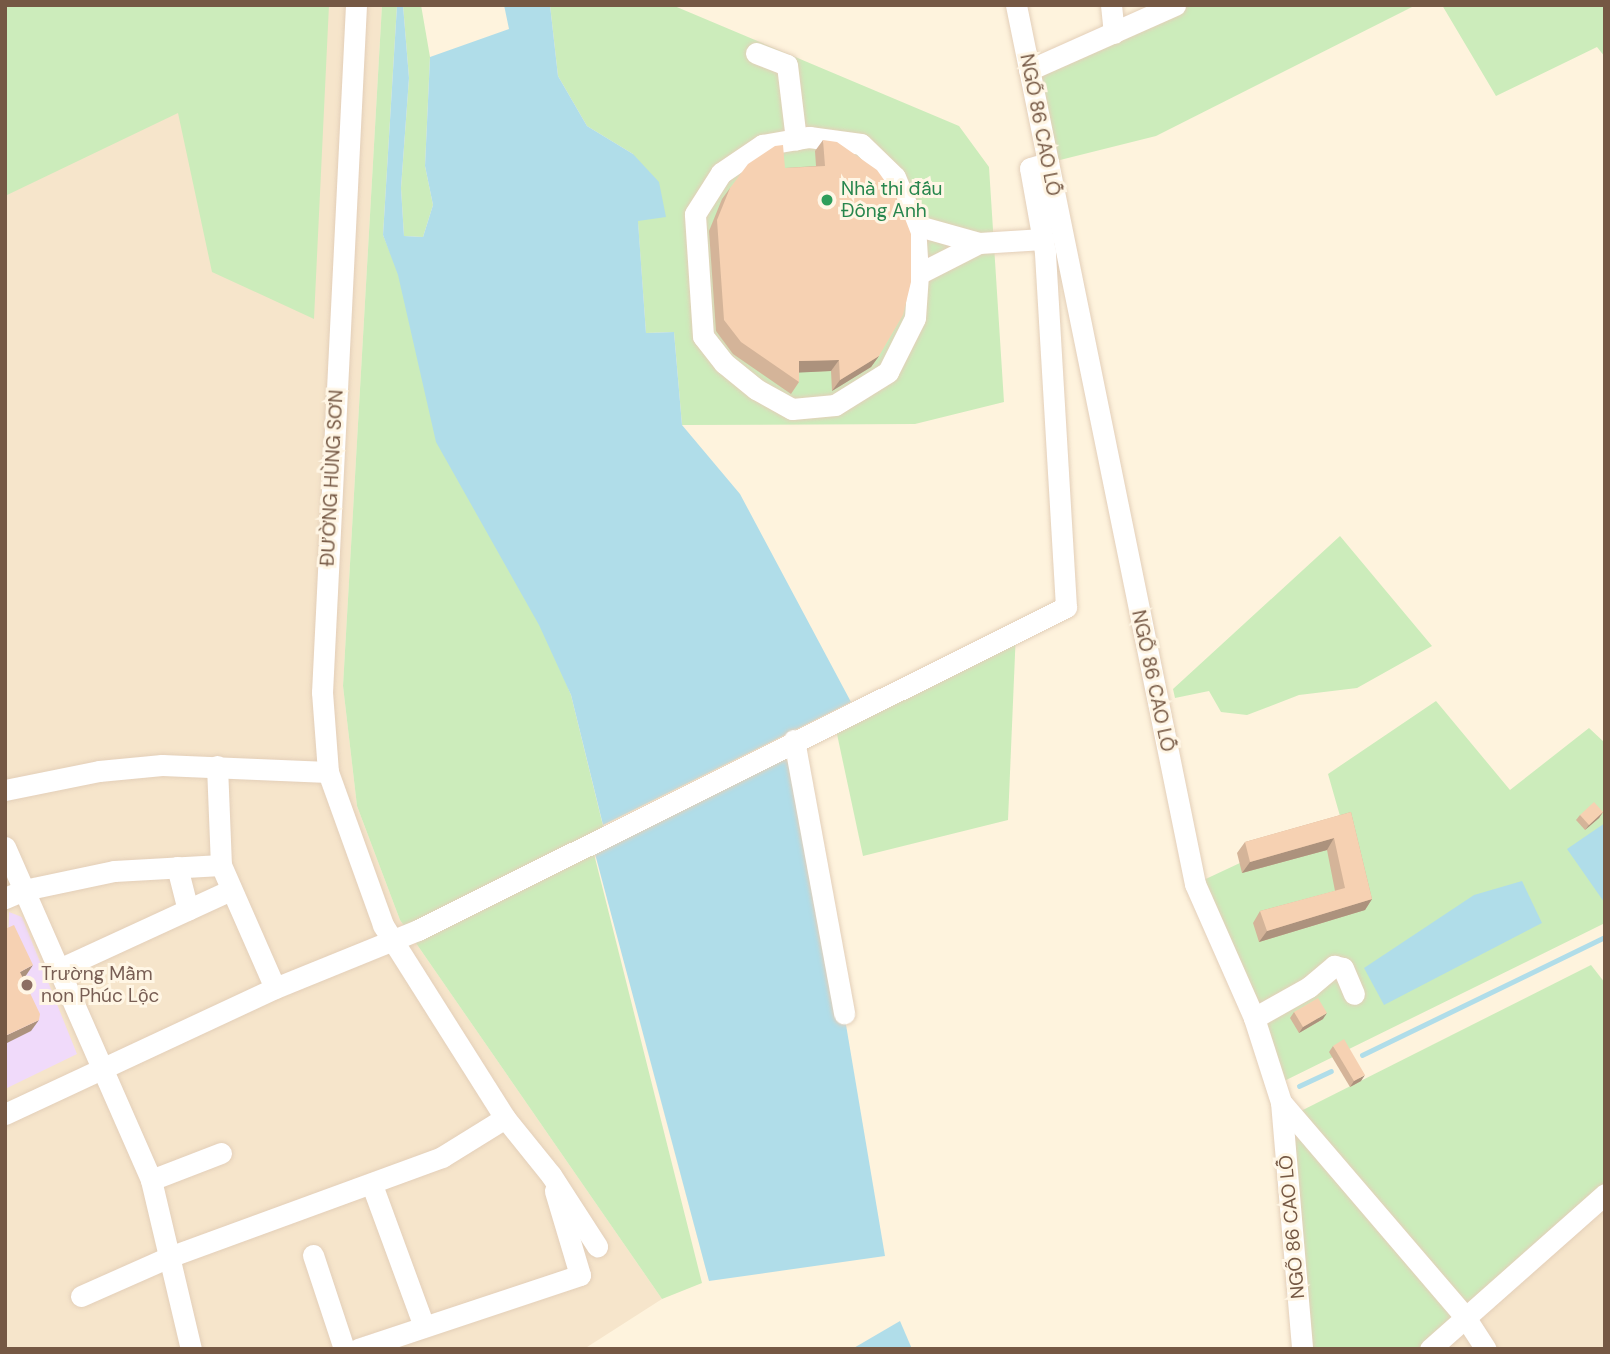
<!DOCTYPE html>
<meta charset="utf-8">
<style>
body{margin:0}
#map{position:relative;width:1610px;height:1354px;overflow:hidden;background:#fef3dd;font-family:"DM Sans",sans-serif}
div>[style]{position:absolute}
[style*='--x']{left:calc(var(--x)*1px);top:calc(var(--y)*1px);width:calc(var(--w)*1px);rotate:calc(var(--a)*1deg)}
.residential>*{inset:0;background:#f6e5cb}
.education>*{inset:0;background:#f0dafa}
.green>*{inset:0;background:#ccecbb}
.water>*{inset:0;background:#b0dde9}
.stream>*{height:4.5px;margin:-2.25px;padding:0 2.25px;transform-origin:2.25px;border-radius:2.25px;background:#b0dde9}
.roads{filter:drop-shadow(0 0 2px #e3cfb9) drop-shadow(0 0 2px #e3cfb9)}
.minor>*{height:21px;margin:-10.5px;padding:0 10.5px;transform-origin:10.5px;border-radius:10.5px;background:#fff}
.wall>*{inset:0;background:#d4b499}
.shaded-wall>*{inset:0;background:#ac927d}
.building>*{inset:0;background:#f6d1b2}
.dots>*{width:19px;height:19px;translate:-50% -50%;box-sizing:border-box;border:4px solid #fff6e5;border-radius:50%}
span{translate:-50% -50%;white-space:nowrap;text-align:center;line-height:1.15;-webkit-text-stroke:6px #fff6e5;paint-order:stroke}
.street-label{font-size:19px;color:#755844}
.leisure-label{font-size:19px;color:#27864d}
.left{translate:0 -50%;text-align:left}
.education-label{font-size:19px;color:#785e54}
.frame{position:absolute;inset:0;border:7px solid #755844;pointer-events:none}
</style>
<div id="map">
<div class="residential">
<div style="clip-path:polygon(5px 5px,382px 5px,343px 686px,357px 806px,400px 920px,662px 1299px,584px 1349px,5px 1349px)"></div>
<div style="clip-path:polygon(1605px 1195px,1605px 1349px,1434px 1349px)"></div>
</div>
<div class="education">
<div style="clip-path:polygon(9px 912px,22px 917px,77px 1054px,5px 1089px)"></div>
</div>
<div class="green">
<div style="clip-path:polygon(5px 5px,329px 5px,314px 319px,212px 272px,178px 113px,5px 196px)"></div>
<div style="clip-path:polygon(382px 5px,397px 5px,383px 235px,571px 695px,606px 838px,592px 846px,702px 1283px,662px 1299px,400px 920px,357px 806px,343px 686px)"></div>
<div style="clip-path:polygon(403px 5px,421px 5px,430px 57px,425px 166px,433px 205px,423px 237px,404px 236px,401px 188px,409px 78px)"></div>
<div style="clip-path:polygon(550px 5px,672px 5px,959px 126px,989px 167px,1004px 402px,915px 424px,682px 425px,674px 332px,646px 333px,633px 154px,587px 126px,558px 76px)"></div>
<div style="clip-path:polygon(1176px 5px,1416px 5px,1156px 136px,1048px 163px,1029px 70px)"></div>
<div style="clip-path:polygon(1442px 5px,1605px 5px,1605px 57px,1597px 47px,1496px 96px)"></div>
<div style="clip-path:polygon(1340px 536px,1432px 646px,1357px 688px,1299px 695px,1247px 715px,1221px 712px,1209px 691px,1175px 698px,1173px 689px)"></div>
<div style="clip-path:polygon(1016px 631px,1008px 820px,863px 856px,834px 720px)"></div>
<div style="clip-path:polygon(1436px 701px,1510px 790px,1589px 728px,1605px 743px,1605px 923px,1276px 1085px,1195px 884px,1340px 816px,1328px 774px)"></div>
<div style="clip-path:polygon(1591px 965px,1605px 983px,1605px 1194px,1430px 1349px,1302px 1349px,1283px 1120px)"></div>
</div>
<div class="water">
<div style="clip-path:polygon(397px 5px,403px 5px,409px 78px,401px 188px,404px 236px,423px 237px,433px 205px,425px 166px,430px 57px,509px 29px,504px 5px,550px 5px,558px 76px,587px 126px,633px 154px,659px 182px,666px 217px,638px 221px,646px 333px,674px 332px,682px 425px,740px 494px,851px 702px,603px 825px,571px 695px,539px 625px,436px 442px,398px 275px,383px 235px)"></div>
<div style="clip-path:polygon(787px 754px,844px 1013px,885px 1256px,709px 1281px,594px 850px)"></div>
<div style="clip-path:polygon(1605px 823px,1605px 901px,1604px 902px,1567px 849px)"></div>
<div style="clip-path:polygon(1522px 881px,1542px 923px,1384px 1005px,1364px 968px,1474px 895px)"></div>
<div style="clip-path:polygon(900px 1321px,912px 1349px,852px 1349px)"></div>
</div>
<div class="stream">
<div style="--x:1362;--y:1055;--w:270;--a:-25.9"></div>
<div style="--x:1299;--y:1086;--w:35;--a:-25"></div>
</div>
<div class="roads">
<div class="minor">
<div style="--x:356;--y:5;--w:688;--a:92.83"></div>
<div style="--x:322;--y:692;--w:80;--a:85.7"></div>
<div style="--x:328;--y:772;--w:163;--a:70.2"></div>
<div style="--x:383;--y:925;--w:228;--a:57.7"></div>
<div style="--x:505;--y:1118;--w:73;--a:51.1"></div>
<div style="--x:551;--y:1175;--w:85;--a:57.1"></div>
<div style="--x:1016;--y:5;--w:897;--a:78.49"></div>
<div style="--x:1195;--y:884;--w:146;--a:66.2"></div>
<div style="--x:1254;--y:1018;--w:88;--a:72.2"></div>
<div style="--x:1281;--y:1102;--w:248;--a:85.1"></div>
<div style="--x:1111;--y:5;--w:28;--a:84"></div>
<div style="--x:756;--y:53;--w:33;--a:21"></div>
<div style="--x:787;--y:65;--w:75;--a:83.1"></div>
<div style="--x:1029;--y:70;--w:160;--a:-24"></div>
<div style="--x:915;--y:225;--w:49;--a:86.5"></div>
<div style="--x:979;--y:243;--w:68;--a:153.1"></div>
<div style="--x:918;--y:274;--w:44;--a:93.9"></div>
<div style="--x:915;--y:318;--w:60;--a:116.6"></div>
<div style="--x:888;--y:372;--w:62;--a:148.1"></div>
<div style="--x:835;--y:405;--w:43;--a:174.7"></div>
<div style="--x:792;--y:409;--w:41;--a:-150.9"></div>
<div style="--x:756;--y:389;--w:41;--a:-140.9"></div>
<div style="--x:724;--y:363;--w:34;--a:-128"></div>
<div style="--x:703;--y:336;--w:122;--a:-93.8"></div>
<div style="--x:695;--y:214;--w:49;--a:-57.6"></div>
<div style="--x:721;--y:173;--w:50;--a:-34.3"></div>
<div style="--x:762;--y:145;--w:48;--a:-9.7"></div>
<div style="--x:809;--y:137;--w:52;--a:7.7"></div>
<div style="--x:861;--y:144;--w:47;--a:44.1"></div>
<div style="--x:895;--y:177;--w:52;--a:67.4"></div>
<div style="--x:915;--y:225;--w:66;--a:15.7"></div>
<div style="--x:979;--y:243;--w:64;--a:-3.6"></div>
<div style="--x:794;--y:740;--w:278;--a:79.6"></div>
<div style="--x:217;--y:766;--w:99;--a:87.7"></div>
<div style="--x:221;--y:865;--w:134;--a:66.3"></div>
<div style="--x:5;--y:790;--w:96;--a:-11.4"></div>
<div style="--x:99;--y:771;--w:63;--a:-5.4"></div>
<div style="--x:162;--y:765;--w:166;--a:2.4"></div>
<div style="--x:5;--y:847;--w:364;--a:66.3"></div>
<div style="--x:151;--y:1180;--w:174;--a:76.7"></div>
<div style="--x:177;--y:867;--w:44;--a:75.7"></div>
<div style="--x:5;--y:898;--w:21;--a:-23"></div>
<div style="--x:24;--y:890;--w:92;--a:-11.9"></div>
<div style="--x:114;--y:871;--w:107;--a:-3.2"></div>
<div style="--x:59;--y:969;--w:189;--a:-24.7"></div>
<div style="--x:1254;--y:1018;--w:63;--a:-29.4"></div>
<div style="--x:1309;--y:987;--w:33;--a:-40"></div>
<div style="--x:1334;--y:966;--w:9;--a:13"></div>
<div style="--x:1343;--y:968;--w:28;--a:67"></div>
<div style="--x:1281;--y:1102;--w:283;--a:49.4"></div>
<div style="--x:1465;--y:1317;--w:38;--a:57"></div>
<div style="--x:5;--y:1114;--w:298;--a:-25"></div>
<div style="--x:275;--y:988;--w:154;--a:-22.1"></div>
<div style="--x:418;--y:930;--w:724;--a:-26.49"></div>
<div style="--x:1066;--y:607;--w:356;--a:-93.4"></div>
<div style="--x:1045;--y:252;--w:85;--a:-100.1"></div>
<div style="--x:1030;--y:168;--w:19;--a:-16"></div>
<div style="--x:151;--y:1180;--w:75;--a:-21.1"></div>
<div style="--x:372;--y:1185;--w:150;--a:69.8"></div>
<div style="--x:313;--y:1255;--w:99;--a:71.7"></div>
<div style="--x:81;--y:1296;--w:96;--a:-23.9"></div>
<div style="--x:169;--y:1257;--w:291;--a:-20.1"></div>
<div style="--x:442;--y:1157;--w:74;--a:-31.8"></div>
<div style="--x:358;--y:1349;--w:234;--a:-18.4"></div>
<div style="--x:580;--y:1275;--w:88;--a:-106.6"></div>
<div style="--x:1430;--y:1349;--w:234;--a:-41.5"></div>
</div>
</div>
<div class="wall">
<div style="clip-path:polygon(823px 140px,879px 356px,871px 367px,832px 391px,831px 371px,799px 372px,799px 382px,791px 394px,733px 354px,716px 331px,709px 231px,722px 199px,730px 188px,785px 168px,816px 166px,815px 151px)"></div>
<div style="clip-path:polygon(1351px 812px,1372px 899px,1365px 910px,1259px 942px,1253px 923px,1260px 911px,1335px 891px,1327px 850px,1242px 873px,1237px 853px,1245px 842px)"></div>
<div style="clip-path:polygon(1603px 812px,1599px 818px,1585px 830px,1576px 820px,1580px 815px)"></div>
<div style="clip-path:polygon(1294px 1012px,1323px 1019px,1299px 1033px,1290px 1018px)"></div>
<div style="clip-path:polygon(1333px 1046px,1361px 1081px,1350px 1087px,1329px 1052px)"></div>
</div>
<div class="shaded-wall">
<div style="clip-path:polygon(879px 356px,871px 367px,832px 391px,840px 380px)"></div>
<div style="clip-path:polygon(839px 360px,831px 371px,791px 373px,799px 361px)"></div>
<div style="clip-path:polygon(1603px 812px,1599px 818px,1585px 830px,1589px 825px)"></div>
<div style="clip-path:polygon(1334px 838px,1327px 850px,1242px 873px,1250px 862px)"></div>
<div style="clip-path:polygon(1372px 899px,1365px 910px,1259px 942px,1267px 931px)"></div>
<div style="clip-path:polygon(33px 965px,25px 977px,12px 983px,20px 972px)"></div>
<div style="clip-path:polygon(1327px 1013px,1323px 1019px,1299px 1033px,1303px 1027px)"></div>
<div style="clip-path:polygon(39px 1020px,31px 1031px,5px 1044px,5px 1036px)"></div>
<div style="clip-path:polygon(1365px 1075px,1361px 1081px,1350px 1087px,1354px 1081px)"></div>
</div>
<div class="building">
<div style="clip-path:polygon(823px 140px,837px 142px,877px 170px,897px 198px,911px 234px,911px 282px,903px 315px,879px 356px,840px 380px,839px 360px,799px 361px,799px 382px,741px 342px,724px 320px,717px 220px,730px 188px,748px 164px,775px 146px,783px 145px,785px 168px,825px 166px)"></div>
<div style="clip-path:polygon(1594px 802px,1603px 812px,1589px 825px,1580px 815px)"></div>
<div style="clip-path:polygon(1351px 812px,1372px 899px,1267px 931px,1260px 911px,1345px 888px,1334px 838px,1250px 862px,1245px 842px)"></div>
<div style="clip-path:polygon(14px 925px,33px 965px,20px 972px,40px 1014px,39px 1020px,5px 1036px,5px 929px)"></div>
<div style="clip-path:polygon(1318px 998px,1327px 1013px,1303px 1027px,1294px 1012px)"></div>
<div style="clip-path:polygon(1344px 1039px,1365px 1075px,1354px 1081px,1333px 1046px)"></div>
</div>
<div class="dots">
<div style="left:827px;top:200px;background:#2e9e5b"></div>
<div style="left:27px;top:985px;background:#8d6e63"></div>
</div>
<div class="street-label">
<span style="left:1040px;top:125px;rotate:79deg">NGÕ 86 CAO LỖ</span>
<span style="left:332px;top:478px;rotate:-87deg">ĐƯỜNG HÙNG SƠN</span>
<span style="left:1153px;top:681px;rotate:78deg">NGÕ 86 CAO LỖ</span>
<span style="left:1292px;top:1227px;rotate:-95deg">NGÕ 86 CAO LỖ</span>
</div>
<div class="leisure-label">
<span class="left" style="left:841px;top:200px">Nhà thi đấu<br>Đông Anh</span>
</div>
<div class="education-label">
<span class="left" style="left:41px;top:985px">Trường Mầm<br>non Phúc Lộc</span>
</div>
<div class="frame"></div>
</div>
